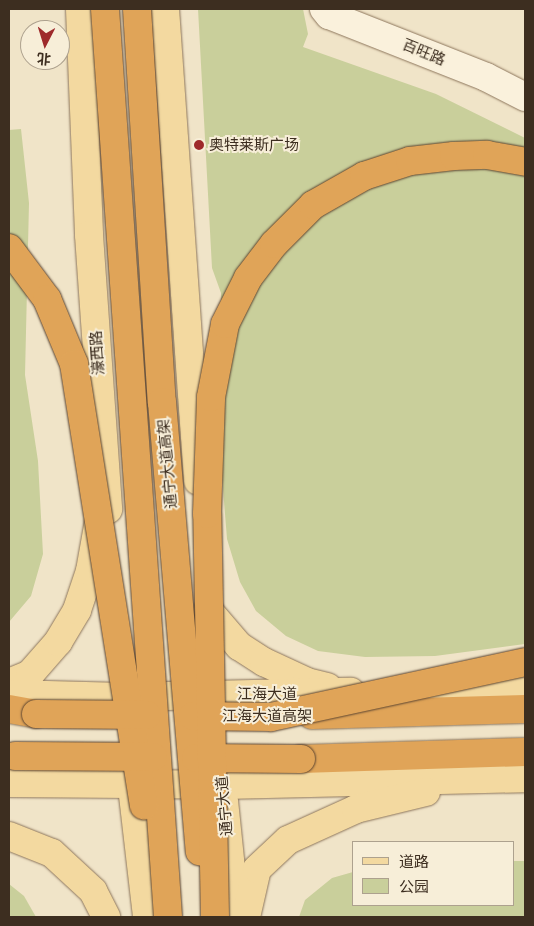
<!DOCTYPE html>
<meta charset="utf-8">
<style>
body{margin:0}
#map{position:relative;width:534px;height:926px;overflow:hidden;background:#f0e4c8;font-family:"Libre Baskerville","Noto Sans SC",serif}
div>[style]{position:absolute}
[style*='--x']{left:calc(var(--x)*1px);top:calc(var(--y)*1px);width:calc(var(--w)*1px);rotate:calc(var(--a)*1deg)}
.green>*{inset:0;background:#c9cf9b}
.roads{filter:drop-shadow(0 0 1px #8d765c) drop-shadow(0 0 1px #8d765c)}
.minor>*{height:28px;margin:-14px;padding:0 14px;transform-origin:14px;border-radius:14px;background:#faf1dc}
.major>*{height:28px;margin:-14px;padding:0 14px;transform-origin:14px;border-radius:14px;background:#f3d9a0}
.highway>*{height:28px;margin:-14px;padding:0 14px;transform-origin:14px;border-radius:14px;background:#e0a458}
.bridges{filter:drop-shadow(0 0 1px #5b4430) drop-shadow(0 0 1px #5b4430)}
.highway-bridge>*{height:28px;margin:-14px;padding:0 14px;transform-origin:14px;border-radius:14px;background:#e0a458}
.dots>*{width:14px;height:14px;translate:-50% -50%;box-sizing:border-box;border:2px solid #f7eed8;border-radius:50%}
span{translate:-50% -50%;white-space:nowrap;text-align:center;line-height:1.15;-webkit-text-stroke:4px #f7eed8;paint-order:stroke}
.street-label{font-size:15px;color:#3d2e20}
.poi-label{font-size:15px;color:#3d2e20}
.left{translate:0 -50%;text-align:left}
.frame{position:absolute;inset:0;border:10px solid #3d2e20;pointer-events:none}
.legend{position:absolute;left:352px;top:841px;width:162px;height:65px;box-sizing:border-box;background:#f7eed8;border:1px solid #ada18e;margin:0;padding:6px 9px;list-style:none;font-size:15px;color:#3d2e20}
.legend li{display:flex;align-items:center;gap:10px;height:25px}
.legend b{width:25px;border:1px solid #ada18e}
.north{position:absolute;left:20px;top:20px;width:50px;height:50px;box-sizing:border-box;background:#f7eed8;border:1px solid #ada18e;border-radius:50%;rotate:185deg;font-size:14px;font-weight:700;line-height:20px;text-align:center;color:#3d2e20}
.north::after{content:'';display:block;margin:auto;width:18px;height:22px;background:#9e2a2b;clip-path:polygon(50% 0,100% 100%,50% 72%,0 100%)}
</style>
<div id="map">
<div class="green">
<div style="clip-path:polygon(198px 9px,303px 9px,308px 34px,303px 47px,436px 94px,525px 138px,525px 644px,435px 656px,365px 657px,318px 651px,286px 636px,256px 611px,240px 582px,227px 539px,220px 451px,221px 293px,212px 268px)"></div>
<div style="clip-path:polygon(21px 129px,29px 203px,25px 375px,38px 461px,43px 554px,31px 596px,9px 622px,9px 130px)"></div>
<div style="clip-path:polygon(513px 861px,525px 861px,525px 917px,299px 917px,305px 900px,332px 878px,353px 872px,353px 905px,513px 905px)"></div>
<div style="clip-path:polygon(9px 884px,24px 896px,36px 917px,9px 917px)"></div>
</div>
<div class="roads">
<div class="minor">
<div style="--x:324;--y:9;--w:8;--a:50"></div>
<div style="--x:329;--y:15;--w:169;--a:21.5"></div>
<div style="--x:486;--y:77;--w:44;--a:27.1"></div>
</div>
<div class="major">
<div style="--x:80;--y:9;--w:226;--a:87.7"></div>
<div style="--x:89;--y:235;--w:275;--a:86"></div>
<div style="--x:165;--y:9;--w:473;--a:86"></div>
<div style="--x:208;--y:610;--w:48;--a:49.3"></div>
<div style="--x:239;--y:646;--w:30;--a:33"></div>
<div style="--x:264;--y:662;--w:47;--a:24.9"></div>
<div style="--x:307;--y:682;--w:21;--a:14"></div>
<div style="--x:9;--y:683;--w:23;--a:-23"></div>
<div style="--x:30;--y:674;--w:43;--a:-48.8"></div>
<div style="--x:58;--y:642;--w:37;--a:-59"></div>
<div style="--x:77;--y:610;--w:41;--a:-71.6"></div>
<div style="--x:90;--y:571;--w:46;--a:-79.9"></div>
<div style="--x:432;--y:689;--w:93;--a:-1.8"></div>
<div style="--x:9;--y:694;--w:114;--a:1.5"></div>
<div style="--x:123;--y:697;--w:228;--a:-1.3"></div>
<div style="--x:131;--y:778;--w:140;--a:83.4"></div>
<div style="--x:9;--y:783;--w:214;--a:0.5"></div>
<div style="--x:223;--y:785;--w:302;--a:-1.3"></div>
<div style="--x:224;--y:801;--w:117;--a:84.1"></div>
<div style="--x:9;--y:836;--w:46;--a:21.6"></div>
<div style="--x:52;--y:853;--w:56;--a:42.8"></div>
<div style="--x:93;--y:891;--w:29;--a:63"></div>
<div style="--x:246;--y:917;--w:49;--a:-77.1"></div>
<div style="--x:257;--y:869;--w:42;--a:-43.1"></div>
<div style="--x:288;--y:840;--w:75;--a:-24.5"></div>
<div style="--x:356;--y:809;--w:72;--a:-13.7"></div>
</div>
<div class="highway">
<div style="--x:9;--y:709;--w:27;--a:10"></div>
<div style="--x:312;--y:715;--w:213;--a:-1.6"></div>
<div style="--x:301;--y:759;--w:224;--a:-1.8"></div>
</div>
</div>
<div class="bridges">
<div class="highway-bridge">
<div style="--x:105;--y:9;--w:910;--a:86.03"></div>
<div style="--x:137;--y:9;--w:394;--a:86.4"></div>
<div style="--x:162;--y:402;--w:451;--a:85.2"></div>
<div style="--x:9;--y:248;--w:64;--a:53.3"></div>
<div style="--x:47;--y:299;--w:70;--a:67.4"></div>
<div style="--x:74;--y:364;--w:447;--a:81"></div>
<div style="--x:36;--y:714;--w:111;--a:0.5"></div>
<div style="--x:193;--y:716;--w:78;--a:0.7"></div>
<div style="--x:271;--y:717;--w:260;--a:-12.2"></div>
<div style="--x:15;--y:756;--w:138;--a:0.4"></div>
<div style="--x:196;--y:758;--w:105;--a:0.5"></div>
<div style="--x:215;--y:917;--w:403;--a:-91.1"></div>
<div style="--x:207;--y:514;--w:117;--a:-88"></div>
<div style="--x:211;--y:397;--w:74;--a:-79.1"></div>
<div style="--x:225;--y:324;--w:51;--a:-63.4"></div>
<div style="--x:248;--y:278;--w:43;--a:-52.6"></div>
<div style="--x:274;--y:244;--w:55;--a:-45"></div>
<div style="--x:313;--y:205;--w:59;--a:-29.6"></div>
<div style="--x:364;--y:176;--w:48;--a:-18.1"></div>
<div style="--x:410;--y:161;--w:44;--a:-6.5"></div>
<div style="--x:454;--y:156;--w:33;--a:-2"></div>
<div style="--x:487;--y:155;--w:39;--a:10"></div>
</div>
</div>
<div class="dots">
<div style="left:199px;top:145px;background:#9e2a2b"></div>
</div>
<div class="street-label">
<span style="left:424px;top:52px;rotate:22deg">百旺路</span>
<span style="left:97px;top:353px;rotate:-94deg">濠西路</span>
<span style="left:167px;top:464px;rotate:-95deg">通宁大道高架</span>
<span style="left:267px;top:694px">江海大道</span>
<span style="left:267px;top:716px">江海大道高架</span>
<span style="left:224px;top:806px;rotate:-95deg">通宁大道</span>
</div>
<div class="poi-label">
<span class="left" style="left:209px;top:145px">奥特莱斯广场</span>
</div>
<div class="frame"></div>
<ul class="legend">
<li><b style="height:6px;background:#f3d9a0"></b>道路</li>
<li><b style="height:14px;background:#c9cf9b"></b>公园</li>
</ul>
<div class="north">北</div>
</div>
